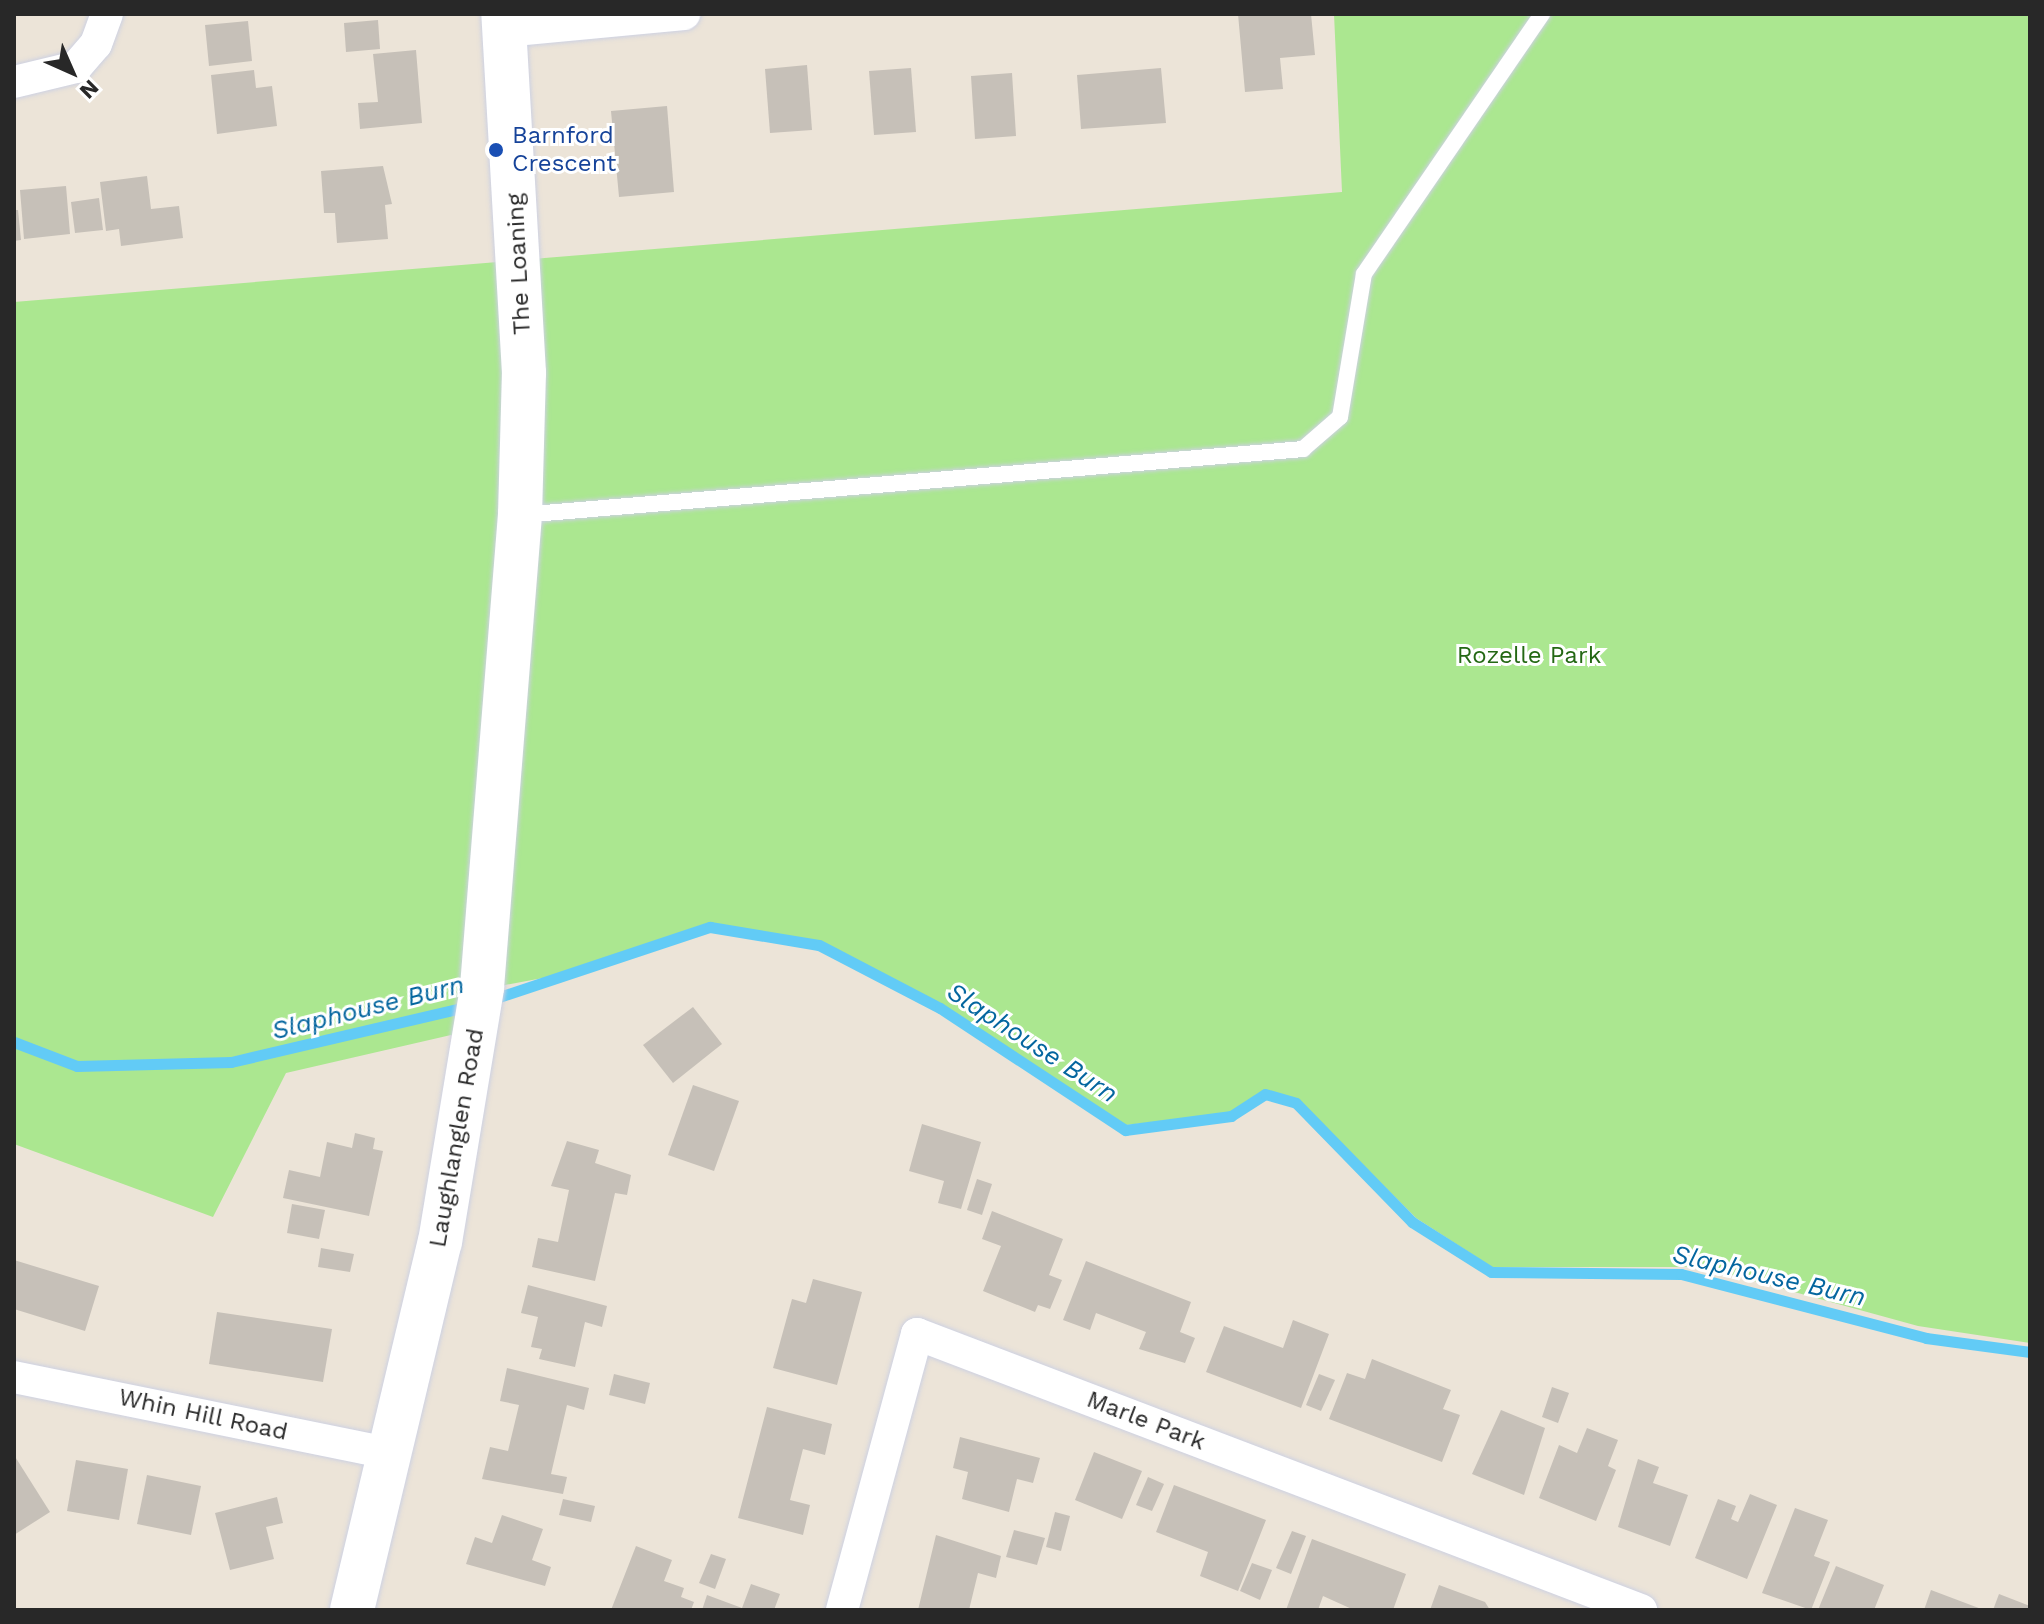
<!DOCTYPE html>
<style>
body{margin:0}
#map{position:relative;width:2044px;height:1624px;overflow:hidden;background:#ece4d8;font-family:"Work Sans",sans-serif}
div>[style]{position:absolute}
[style*='--x']{left:calc(var(--x)*1px);top:calc(var(--y)*1px);width:calc(var(--w)*1px);rotate:calc(var(--a)*1deg)}
.green>*{inset:0;background:#abe790}
.stream>*{height:11px;margin:-5.5px;padding:0 5.5px;transform-origin:5.5px;border-radius:5.5px;background:#62cbf6}
.building>*{inset:0;background:#c6c0b8}
.roads{filter:drop-shadow(0 0 2px #cdd1e2) drop-shadow(0 0 2px #cdd1e2)}
.lane>*{height:16px;margin:-8px;padding:0 8px;transform-origin:8px;border-radius:8px;background:#fff}
.street>*{height:32px;margin:-16px;padding:0 16px;transform-origin:16px;border-radius:16px;background:#fff}
.secondary>*{height:44px;margin:-22px;padding:0 22px;transform-origin:22px;border-radius:22px;background:#fff}
.dots>*{width:22px;height:22px;translate:-50% -50%;box-sizing:border-box;border:4px solid #fff;border-radius:50%}
span{translate:-50% -50%;white-space:nowrap;text-align:center;line-height:1.15;-webkit-text-stroke:6px #fff;paint-order:stroke}
.transit-label{font-size:24px;color:#164399}
.left{translate:0 -50%;text-align:left}
.street-label{font-size:24px;color:#282828}
.park-label{font-size:24px;color:#246814}
.water-label{font-size:26px;color:#04669f;font-style:italic}
.frame{position:absolute;inset:0;border:16px solid #282828;pointer-events:none}
.north{position:absolute;left:32px;top:32px;width:80px;height:80px;-webkit-text-stroke:6px #fff;paint-order:stroke;rotate:135deg;font-size:22px;font-weight:700;line-height:32px;text-align:center;color:#282828}
.north::after{content:'';display:block;margin:auto;width:28px;height:36px;background:#282828;clip-path:polygon(50% 0,100% 100%,50% 72%,0 100%)}
</style>
<div id="map">
<div class="green">
<div style="clip-path:polygon(1334px 14px,2030px 14px,2030px 1343px,1918px 1326px,1703px 1267px,1492px 1267px,1416px 1218px,1298px 1099px,1264px 1090px,1229px 1114px,1126px 1125px,943px 1005px,820px 942px,710px 923px,591px 969px,489px 988px,477px 1029px,286px 1073px,213px 1217px,14px 1144px,14px 302px,1342px 192px)"></div>
</div>
<div class="stream">
<div style="--x:490;--y:1000;--w:232;--a:-18.4"></div>
<div style="--x:710;--y:927;--w:110;--a:9.4"></div>
<div style="--x:819;--y:945;--w:136;--a:27.5"></div>
<div style="--x:940;--y:1008;--w:222;--a:33.4"></div>
<div style="--x:1125;--y:1130;--w:107;--a:-7.5"></div>
<div style="--x:1231;--y:1116;--w:40;--a:-32.9"></div>
<div style="--x:1265;--y:1094;--w:32;--a:16"></div>
<div style="--x:1296;--y:1103;--w:166;--a:45.7"></div>
<div style="--x:1412;--y:1222;--w:93;--a:32.3"></div>
<div style="--x:1491;--y:1272;--w:190;--a:0.6"></div>
<div style="--x:1681;--y:1274;--w:253;--a:14.6"></div>
<div style="--x:1926;--y:1338;--w:105;--a:7.7"></div>
<div style="--x:14;--y:1042;--w:67;--a:20.9"></div>
<div style="--x:77;--y:1066;--w:154;--a:-1.5"></div>
<div style="--x:231;--y:1062;--w:245;--a:-13.2"></div>
</div>
<div class="building">
<div style="clip-path:polygon(1238px 14px,1311px 14px,1315px 55px,1280px 58px,1283px 89px,1245px 92px)"></div>
<div style="clip-path:polygon(378px 20px,380px 49px,346px 52px,344px 23px)"></div>
<div style="clip-path:polygon(248px 21px,252px 61px,209px 66px,205px 25px)"></div>
<div style="clip-path:polygon(416px 50px,422px 123px,360px 129px,358px 103px,378px 102px,373px 54px)"></div>
<div style="clip-path:polygon(807px 65px,812px 130px,770px 133px,765px 69px)"></div>
<div style="clip-path:polygon(911px 68px,916px 132px,874px 135px,869px 71px)"></div>
<div style="clip-path:polygon(1161px 68px,1166px 123px,1081px 129px,1077px 75px)"></div>
<div style="clip-path:polygon(254px 70px,256px 88px,272px 86px,277px 126px,217px 134px,211px 75px)"></div>
<div style="clip-path:polygon(1012px 73px,1016px 136px,975px 139px,971px 76px)"></div>
<div style="clip-path:polygon(667px 106px,674px 192px,619px 197px,611px 111px)"></div>
<div style="clip-path:polygon(383px 166px,392px 204px,385px 205px,388px 239px,337px 243px,335px 213px,324px 213px,321px 171px)"></div>
<div style="clip-path:polygon(147px 176px,151px 209px,179px 206px,183px 238px,121px 246px,119px 229px,106px 231px,100px 182px)"></div>
<div style="clip-path:polygon(66px 186px,70px 234px,24px 239px,20px 190px)"></div>
<div style="clip-path:polygon(99px 198px,103px 230px,75px 233px,71px 202px)"></div>
<div style="clip-path:polygon(14px 210px,18px 210px,21px 240px,14px 241px)"></div>
<div style="clip-path:polygon(693px 1007px,722px 1044px,673px 1083px,643px 1045px)"></div>
<div style="clip-path:polygon(693px 1085px,739px 1101px,714px 1171px,668px 1155px)"></div>
<div style="clip-path:polygon(922px 1124px,981px 1142px,961px 1209px,938px 1203px,944px 1181px,909px 1171px)"></div>
<div style="clip-path:polygon(355px 1133px,375px 1138px,373px 1149px,383px 1151px,369px 1216px,283px 1198px,289px 1170px,320px 1177px,327px 1142px,352px 1148px)"></div>
<div style="clip-path:polygon(567px 1141px,599px 1150px,595px 1163px,631px 1175px,627px 1195px,615px 1193px,595px 1281px,532px 1267px,538px 1238px,558px 1242px,569px 1190px,551px 1186px)"></div>
<div style="clip-path:polygon(977px 1179px,992px 1184px,982px 1215px,967px 1210px)"></div>
<div style="clip-path:polygon(292px 1204px,325px 1210px,319px 1239px,287px 1233px)"></div>
<div style="clip-path:polygon(992px 1211px,1063px 1239px,1049px 1275px,1062px 1280px,1050px 1309px,1038px 1305px,1035px 1312px,983px 1291px,1001px 1246px,982px 1239px)"></div>
<div style="clip-path:polygon(321px 1248px,354px 1254px,350px 1272px,318px 1267px)"></div>
<div style="clip-path:polygon(14px 1260px,99px 1286px,85px 1331px,14px 1309px)"></div>
<div style="clip-path:polygon(1086px 1261px,1191px 1302px,1180px 1332px,1195px 1338px,1185px 1363px,1139px 1349px,1146px 1332px,1096px 1313px,1090px 1330px,1063px 1320px)"></div>
<div style="clip-path:polygon(813px 1279px,862px 1292px,837px 1385px,773px 1368px,792px 1299px,806px 1303px)"></div>
<div style="clip-path:polygon(528px 1285px,607px 1306px,602px 1327px,585px 1322px,575px 1367px,539px 1359px,542px 1349px,531px 1347px,538px 1317px,521px 1313px)"></div>
<div style="clip-path:polygon(217px 1312px,332px 1329px,323px 1382px,209px 1364px)"></div>
<div style="clip-path:polygon(1293px 1320px,1329px 1334px,1301px 1408px,1206px 1372px,1224px 1326px,1283px 1348px)"></div>
<div style="clip-path:polygon(1372px 1359px,1451px 1390px,1443px 1409px,1460px 1415px,1442px 1462px,1329px 1419px,1347px 1373px,1365px 1379px)"></div>
<div style="clip-path:polygon(507px 1368px,589px 1388px,584px 1410px,567px 1405px,551px 1474px,567px 1477px,563px 1494px,482px 1479px,490px 1447px,508px 1451px,519px 1405px,500px 1401px)"></div>
<div style="clip-path:polygon(614px 1374px,650px 1383px,645px 1404px,609px 1395px)"></div>
<div style="clip-path:polygon(1319px 1374px,1335px 1380px,1321px 1411px,1306px 1405px)"></div>
<div style="clip-path:polygon(1552px 1387px,1569px 1393px,1558px 1423px,1542px 1417px)"></div>
<div style="clip-path:polygon(767px 1407px,832px 1424px,825px 1455px,803px 1449px,790px 1500px,810px 1505px,803px 1535px,738px 1518px)"></div>
<div style="clip-path:polygon(1501px 1410px,1545px 1428px,1524px 1495px,1472px 1474px)"></div>
<div style="clip-path:polygon(1587px 1428px,1618px 1440px,1608px 1466px,1616px 1470px,1596px 1521px,1539px 1498px,1559px 1445px,1577px 1453px)"></div>
<div style="clip-path:polygon(960px 1437px,1040px 1458px,1033px 1483px,1017px 1479px,1009px 1512px,962px 1499px,968px 1472px,953px 1468px)"></div>
<div style="clip-path:polygon(1094px 1452px,1142px 1471px,1122px 1519px,1075px 1500px)"></div>
<div style="clip-path:polygon(14px 1455px,50px 1512px,14px 1535px)"></div>
<div style="clip-path:polygon(1638px 1459px,1659px 1467px,1653px 1483px,1688px 1495px,1670px 1546px,1618px 1527px)"></div>
<div style="clip-path:polygon(76px 1460px,128px 1469px,119px 1520px,67px 1511px)"></div>
<div style="clip-path:polygon(147px 1475px,201px 1486px,191px 1535px,137px 1524px)"></div>
<div style="clip-path:polygon(1148px 1477px,1164px 1484px,1152px 1511px,1136px 1505px)"></div>
<div style="clip-path:polygon(1174px 1485px,1266px 1520px,1238px 1591px,1200px 1576px,1208px 1552px,1156px 1532px)"></div>
<div style="clip-path:polygon(1750px 1494px,1777px 1505px,1747px 1579px,1695px 1558px,1718px 1499px,1736px 1506px,1731px 1519px,1738px 1522px)"></div>
<div style="clip-path:polygon(277px 1497px,283px 1523px,266px 1527px,274px 1559px,230px 1570px,215px 1513px)"></div>
<div style="clip-path:polygon(563px 1499px,595px 1506px,591px 1522px,559px 1515px)"></div>
<div style="clip-path:polygon(1795px 1508px,1828px 1520px,1814px 1556px,1830px 1562px,1811px 1610px,1762px 1593px)"></div>
<div style="clip-path:polygon(1055px 1512px,1070px 1516px,1061px 1551px,1046px 1547px)"></div>
<div style="clip-path:polygon(502px 1515px,543px 1529px,532px 1560px,551px 1567px,545px 1586px,466px 1564px,475px 1537px,492px 1543px)"></div>
<div style="clip-path:polygon(1014px 1530px,1045px 1538px,1037px 1565px,1006px 1557px)"></div>
<div style="clip-path:polygon(1292px 1531px,1306px 1536px,1291px 1574px,1276px 1568px)"></div>
<div style="clip-path:polygon(936px 1535px,1001px 1556px,996px 1578px,978px 1573px,969px 1610px,918px 1610px)"></div>
<div style="clip-path:polygon(1312px 1539px,1406px 1574px,1393px 1610px,1354px 1610px,1323px 1596px,1318px 1610px,1286px 1610px)"></div>
<div style="clip-path:polygon(636px 1546px,672px 1560px,664px 1581px,684px 1588px,681px 1597px,694px 1602px,691px 1610px,611px 1610px)"></div>
<div style="clip-path:polygon(711px 1554px,726px 1559px,715px 1589px,699px 1583px)"></div>
<div style="clip-path:polygon(1252px 1563px,1272px 1570px,1260px 1600px,1240px 1591px)"></div>
<div style="clip-path:polygon(1836px 1566px,1884px 1585px,1874px 1610px,1818px 1610px)"></div>
<div style="clip-path:polygon(751px 1584px,780px 1594px,774px 1610px,702px 1610px,707px 1595px,742px 1608px)"></div>
<div style="clip-path:polygon(1439px 1585px,1485px 1602px,1490px 1610px,1430px 1610px)"></div>
<div style="clip-path:polygon(1931px 1590px,1984px 1610px,1924px 1610px)"></div>
<div style="clip-path:polygon(1999px 1594px,2030px 1606px,2030px 1610px,1993px 1610px)"></div>
</div>
<div class="roads">
<div class="lane">
<div style="--x:521;--y:515;--w:785;--a:-4.82"></div>
<div style="--x:1303;--y:449;--w:49;--a:-40.9"></div>
<div style="--x:1340;--y:417;--w:145;--a:-80.5"></div>
<div style="--x:1364;--y:274;--w:315;--a:-55.6"></div>
</div>
<div class="street">
<div style="--x:504;--y:31;--w:181;--a:-5.4"></div>
<div style="--x:14;--y:82;--w:64;--a:-13.6"></div>
<div style="--x:76;--y:67;--w:30;--a:-49"></div>
<div style="--x:96;--y:44;--w:32;--a:-70"></div>
<div style="--x:14;--y:1377;--w:386;--a:11.5"></div>
<div style="--x:842;--y:1610;--w:286;--a:-74.8"></div>
<div style="--x:917;--y:1334;--w:775;--a:20.87"></div>
</div>
<div class="secondary">
<div style="--x:352;--y:1610;--w:378;--a:-76.6"></div>
<div style="--x:440;--y:1242;--w:258;--a:-80.6"></div>
<div style="--x:482;--y:987;--w:474;--a:-85.4"></div>
<div style="--x:520;--y:515;--w:142;--a:-88.4"></div>
<div style="--x:524;--y:373;--w:360;--a:-93.3"></div>
</div>
</div>
<div class="dots">
<div style="left:496px;top:150px;background:#1a4fb4"></div>
</div>
<div class="transit-label">
<span class="left" style="left:512px;top:150px">Barnford<br>Crescent</span>
</div>
<div class="street-label">
<span style="left:519px;top:264px;rotate:-93deg">The Loaning</span>
<span style="left:457px;top:1138px;rotate:-80deg">Laughlanglen Road</span>
<span style="left:203px;top:1415px;rotate:12deg">Whin Hill Road</span>
<span style="left:1146px;top:1421px;rotate:21deg">Marle Park</span>
</div>
<div class="park-label">
<span style="left:1529px;top:656px">Rozelle Park</span>
</div>
<div class="water-label">
<span style="left:368px;top:1008px;rotate:-14deg">Slaphouse Burn</span>
<span style="left:1032px;top:1043px;rotate:33deg">Slaphouse Burn</span>
<span style="left:1769px;top:1276px;rotate:13deg">Slaphouse Burn</span>
</div>
<div class="frame"></div>
<div class="north">N</div>
</div>
